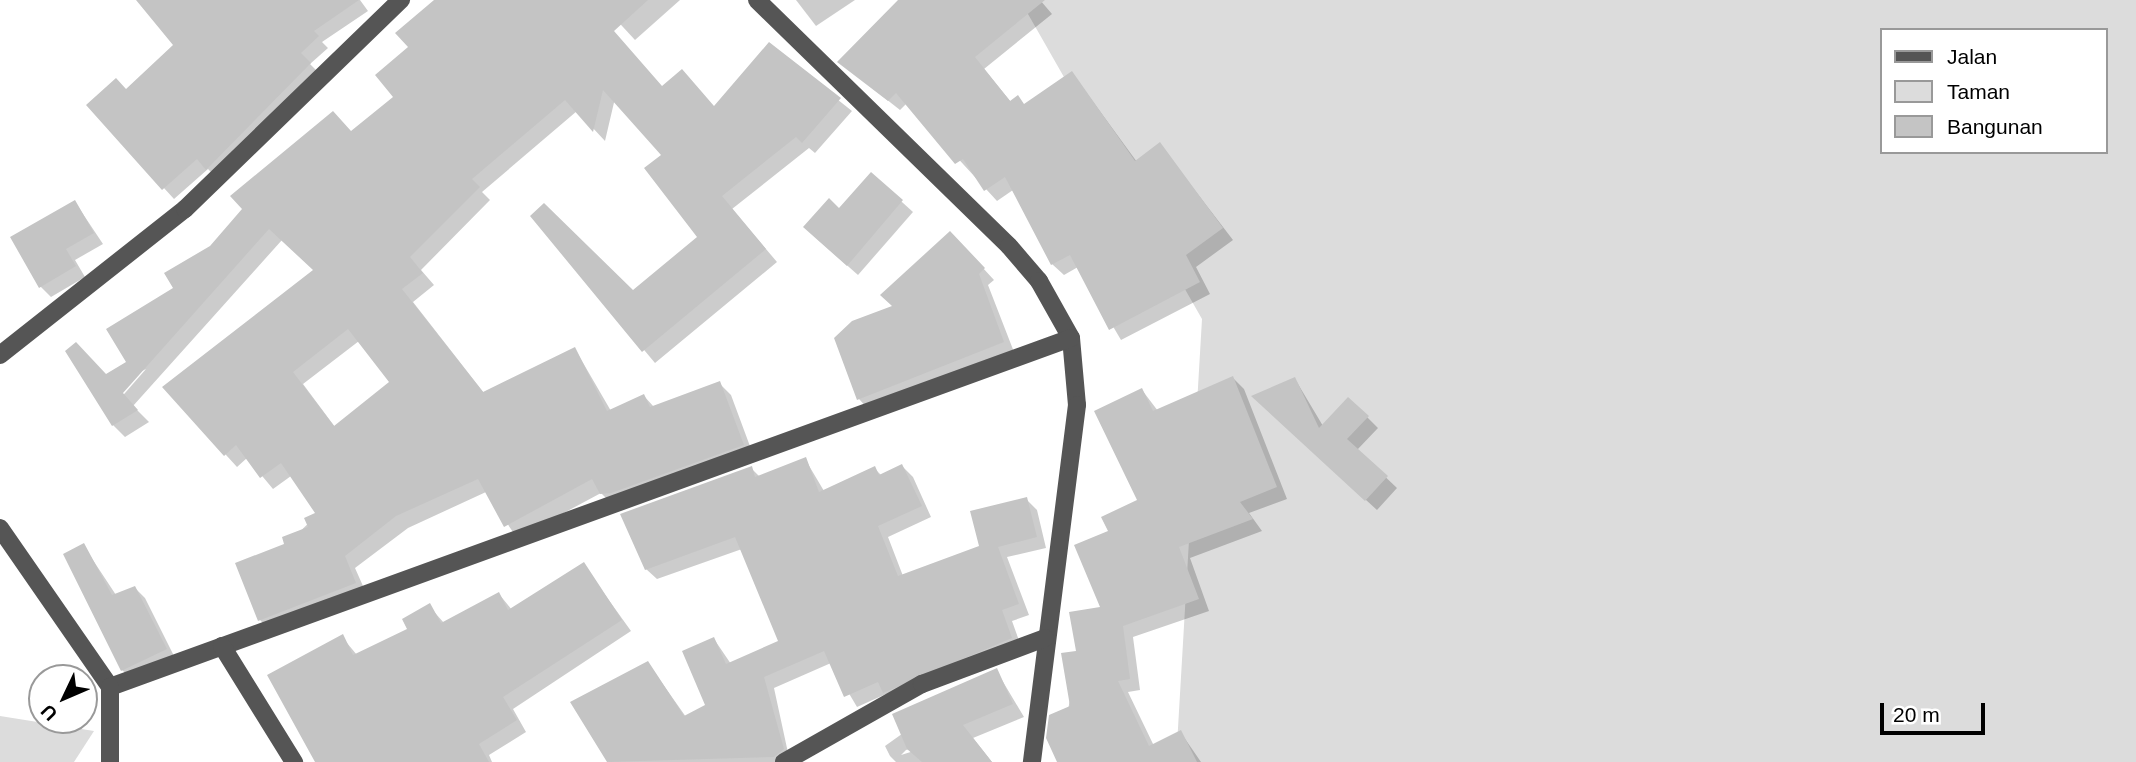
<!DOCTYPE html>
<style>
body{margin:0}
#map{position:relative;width:2136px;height:762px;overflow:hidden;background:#fff;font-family:Arial,sans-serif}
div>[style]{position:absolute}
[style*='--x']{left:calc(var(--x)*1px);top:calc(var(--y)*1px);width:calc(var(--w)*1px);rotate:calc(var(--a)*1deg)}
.green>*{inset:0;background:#dcdcdc}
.shadow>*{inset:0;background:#0003}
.building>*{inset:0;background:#c4c4c4}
.minor>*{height:18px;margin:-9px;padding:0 9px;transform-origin:9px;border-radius:9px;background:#555}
span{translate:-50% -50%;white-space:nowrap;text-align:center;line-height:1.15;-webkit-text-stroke:5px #fff;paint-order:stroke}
.legend{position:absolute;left:1880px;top:28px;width:228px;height:126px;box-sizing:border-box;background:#fff;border:2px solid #999;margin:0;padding:9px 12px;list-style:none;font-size:21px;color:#000}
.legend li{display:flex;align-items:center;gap:14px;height:35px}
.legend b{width:35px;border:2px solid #999}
.north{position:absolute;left:28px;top:664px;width:70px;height:70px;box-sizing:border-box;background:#fff;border:2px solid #999;border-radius:50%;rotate:226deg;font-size:19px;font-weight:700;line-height:28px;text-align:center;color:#000}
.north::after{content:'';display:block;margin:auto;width:24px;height:32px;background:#000;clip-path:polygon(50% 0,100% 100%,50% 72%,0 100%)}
.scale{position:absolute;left:1880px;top:703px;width:105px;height:32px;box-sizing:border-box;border:4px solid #000;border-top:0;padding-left:9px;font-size:21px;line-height:24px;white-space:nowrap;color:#000;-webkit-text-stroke:5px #fff;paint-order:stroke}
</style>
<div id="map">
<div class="green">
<div style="clip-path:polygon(evenodd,1020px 0,2136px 0,2136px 762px,1176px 762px,1202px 319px,1020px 0,1882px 30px,2106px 30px,2106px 152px,1882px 152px,1882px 30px)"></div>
<div style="clip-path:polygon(0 716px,94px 731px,74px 762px,0 762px)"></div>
</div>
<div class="shadow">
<div style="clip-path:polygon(139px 0,360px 0,368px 11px,322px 42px,328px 48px,310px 64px,320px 74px,218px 179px,208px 169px,174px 199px,88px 105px,126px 91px,175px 45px)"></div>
<div style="clip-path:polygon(evenodd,437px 0,523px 0,616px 94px,605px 141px,577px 111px,482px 192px,490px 200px,421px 270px,434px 285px,413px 302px,484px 393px,575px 349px,611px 411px,644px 396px,654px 407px,719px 383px,731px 395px,754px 457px,613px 505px,601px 493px,517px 538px,486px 492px,408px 528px,355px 568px,367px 595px,272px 632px,260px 620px,286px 545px,318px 514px,291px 476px,273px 489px,247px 458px,237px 467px,164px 387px,315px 271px,282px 240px,133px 406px,149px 422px,125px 437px,113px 425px,106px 376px,129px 362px,175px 289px,211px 247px,396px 97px,410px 48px,437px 0,359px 341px,392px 382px,335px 427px,303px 384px,359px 341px,437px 0,146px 369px,118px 401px,116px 398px,138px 373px,146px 369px)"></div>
<div style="clip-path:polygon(598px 0,680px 0,635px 40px)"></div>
<div style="clip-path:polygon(796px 0,855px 0,816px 26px)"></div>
<div style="clip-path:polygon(900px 0,1040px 0,1052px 14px,984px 69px,1011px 102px,1025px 105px,1072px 73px,1137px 162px,1160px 145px,1233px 240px,1196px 267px,1210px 294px,1121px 340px,1078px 267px,1064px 275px,1052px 264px,1013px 190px,997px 201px,907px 103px,900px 110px,839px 62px)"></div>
<div style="clip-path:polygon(769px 45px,852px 111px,815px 153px,809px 148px,732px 209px,777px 262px,655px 363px,532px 216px,633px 292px,699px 237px,715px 108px)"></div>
<div style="clip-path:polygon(871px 174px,913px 212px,858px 275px,816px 238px)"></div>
<div style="clip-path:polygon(75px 202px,103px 244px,75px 260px,85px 277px,51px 297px,40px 286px)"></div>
<div style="clip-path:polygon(960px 243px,994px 280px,988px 285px,1014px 352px,869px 410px,859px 399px)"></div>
<div style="clip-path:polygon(1233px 378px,1244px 389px,1287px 499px,1249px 513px,1262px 531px,1190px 558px,1209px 611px,1133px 637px,1140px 690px,1128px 692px,1154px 746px,1181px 733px,1201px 762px,1059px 762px,1078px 653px,1102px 608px,1110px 532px,1139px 501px,1142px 390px,1158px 411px)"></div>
<div style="clip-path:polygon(1295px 379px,1323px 426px,1367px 417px,1378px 428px,1357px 450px,1397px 488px,1377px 510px,1264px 407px)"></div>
<div style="clip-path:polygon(805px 459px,824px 491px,874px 468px,882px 476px,902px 466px,913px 477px,931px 517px,888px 537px,903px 576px,981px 548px,1026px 499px,1037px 510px,1046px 548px,1007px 557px,1029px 615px,1012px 621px,1022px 649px,895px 703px,886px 694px,857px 707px,831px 663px,774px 688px,790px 762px,609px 762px,572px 703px,648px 663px,686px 717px,708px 705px,714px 639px,731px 664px,780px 642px,742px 549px,657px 579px,646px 569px,751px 468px,760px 477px)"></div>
<div style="clip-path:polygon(83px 545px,116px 595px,135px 588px,145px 598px,176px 660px,133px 680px,122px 670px)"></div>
<div style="clip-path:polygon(583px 564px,631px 631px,513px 709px,526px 732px,489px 755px,492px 762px,318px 762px,342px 637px,357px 655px,410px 630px,429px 606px,444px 623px,499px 594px,512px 610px)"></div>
<div style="clip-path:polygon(evenodd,996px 670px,1024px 717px,973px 738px,992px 762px,896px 762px,890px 756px,885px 746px,906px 731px,894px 715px,996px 670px,916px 747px,917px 750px,901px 755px,906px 750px,916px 747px)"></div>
</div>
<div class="building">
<div style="clip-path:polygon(136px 0,359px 0,314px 31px,319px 36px,301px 53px,311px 63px,206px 170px,197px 159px,162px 190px,86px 105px,116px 78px,126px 89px,173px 45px)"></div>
<div style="clip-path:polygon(evenodd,434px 0,648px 0,614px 31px,662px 86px,682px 69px,714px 106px,769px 42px,841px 98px,802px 143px,796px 137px,722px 196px,766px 249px,642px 352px,530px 216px,544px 203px,633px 290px,697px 237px,644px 168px,661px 155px,603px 90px,593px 132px,565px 100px,472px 179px,480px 187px,410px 257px,423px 273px,402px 289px,483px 392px,575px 347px,607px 411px,644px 394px,650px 407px,720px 381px,744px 445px,611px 493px,600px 494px,592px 479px,504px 527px,478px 479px,396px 516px,345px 556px,356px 583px,258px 621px,235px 563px,284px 544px,282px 537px,308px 527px,304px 518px,315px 513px,281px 463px,260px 478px,236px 445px,224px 456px,162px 387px,313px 270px,269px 229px,123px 393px,138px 410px,112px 426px,65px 351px,76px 342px,106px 374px,126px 362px,106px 329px,173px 288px,164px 273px,210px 246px,242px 209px,230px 196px,333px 111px,351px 131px,393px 97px,375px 75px,408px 47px,395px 33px,434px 0,348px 329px,389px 382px,334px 426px,293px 372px,348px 329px)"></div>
<div style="clip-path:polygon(898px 0,1045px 0,975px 57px,1010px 101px,1018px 95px,1024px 104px,1072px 71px,1135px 161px,1160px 142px,1223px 228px,1186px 255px,1200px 282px,1109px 330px,1070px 255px,1051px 265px,1005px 177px,984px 191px,963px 159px,955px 164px,896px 93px,888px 101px,837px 62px)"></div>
<div style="clip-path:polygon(871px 172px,903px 200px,847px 266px,803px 227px,829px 198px,839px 208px)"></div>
<div style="clip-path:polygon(75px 200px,94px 233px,66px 249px,76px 266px,39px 288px,10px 237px)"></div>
<div style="clip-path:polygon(950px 231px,985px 268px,979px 274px,1004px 342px,857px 400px,834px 338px,852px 321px,892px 306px,880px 295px)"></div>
<div style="clip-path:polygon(1233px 376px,1277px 487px,1240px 502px,1253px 519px,1179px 547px,1199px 599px,1123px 626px,1130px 679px,1118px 681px,1149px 746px,1181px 730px,1197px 762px,1057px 762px,1046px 738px,1049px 715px,1070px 706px,1061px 653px,1076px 651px,1069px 612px,1100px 607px,1074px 545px,1108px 531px,1101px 517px,1137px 500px,1094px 411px,1142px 388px,1153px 411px)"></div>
<div style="clip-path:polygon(1295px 377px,1319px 428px,1348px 397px,1369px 416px,1347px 439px,1388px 476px,1365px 501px,1251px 396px)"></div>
<div style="clip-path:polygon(806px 457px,819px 492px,875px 466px,879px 475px,902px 464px,922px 506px,878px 526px,898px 576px,979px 546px,970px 511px,1027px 497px,1037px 537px,998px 547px,1019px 604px,1002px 610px,1012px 638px,883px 693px,878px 682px,844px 697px,824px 651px,764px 677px,784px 749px,774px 757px,607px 762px,570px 702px,648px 661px,684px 716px,705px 705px,682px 651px,714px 637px,726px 664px,778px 641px,735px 537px,645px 570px,620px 514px,752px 466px,755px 477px)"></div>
<div style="clip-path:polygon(84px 543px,112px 595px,135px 586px,167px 649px,121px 671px,63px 554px)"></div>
<div style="clip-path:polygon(584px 562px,622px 620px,503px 697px,517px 720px,479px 744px,489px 762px,315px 762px,267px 675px,343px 634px,353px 655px,407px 629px,402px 619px,430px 603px,441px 623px,499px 592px,508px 610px)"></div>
<div style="clip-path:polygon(997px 668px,1013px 704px,963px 725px,992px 762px,922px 762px,907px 749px,892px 714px)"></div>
</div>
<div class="minor">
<div style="--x:757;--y:0;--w:352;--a:44.3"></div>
<div style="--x:1009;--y:246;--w:46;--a:49.4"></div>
<div style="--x:1039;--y:281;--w:65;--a:60.7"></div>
<div style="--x:1071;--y:338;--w:67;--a:84.9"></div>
<div style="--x:1077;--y:405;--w:360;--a:97.2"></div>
<div style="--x:0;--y:355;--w:236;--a:-38.3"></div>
<div style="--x:185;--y:209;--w:301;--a:-44.1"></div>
<div style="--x:0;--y:528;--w:193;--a:55.3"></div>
<div style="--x:110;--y:687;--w:1022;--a:-19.96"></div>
<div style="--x:222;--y:646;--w:137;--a:58.2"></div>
<div style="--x:110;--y:762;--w:75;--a:-90"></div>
<div style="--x:784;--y:762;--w:159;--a:-29.5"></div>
<div style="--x:922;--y:684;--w:131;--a:-20.5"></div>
</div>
<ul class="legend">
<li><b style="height:9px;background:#555"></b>Jalan</li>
<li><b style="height:19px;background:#dcdcdc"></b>Taman</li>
<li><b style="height:19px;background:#c4c4c4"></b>Bangunan</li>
</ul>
<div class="north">U</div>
<div class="scale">20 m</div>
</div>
